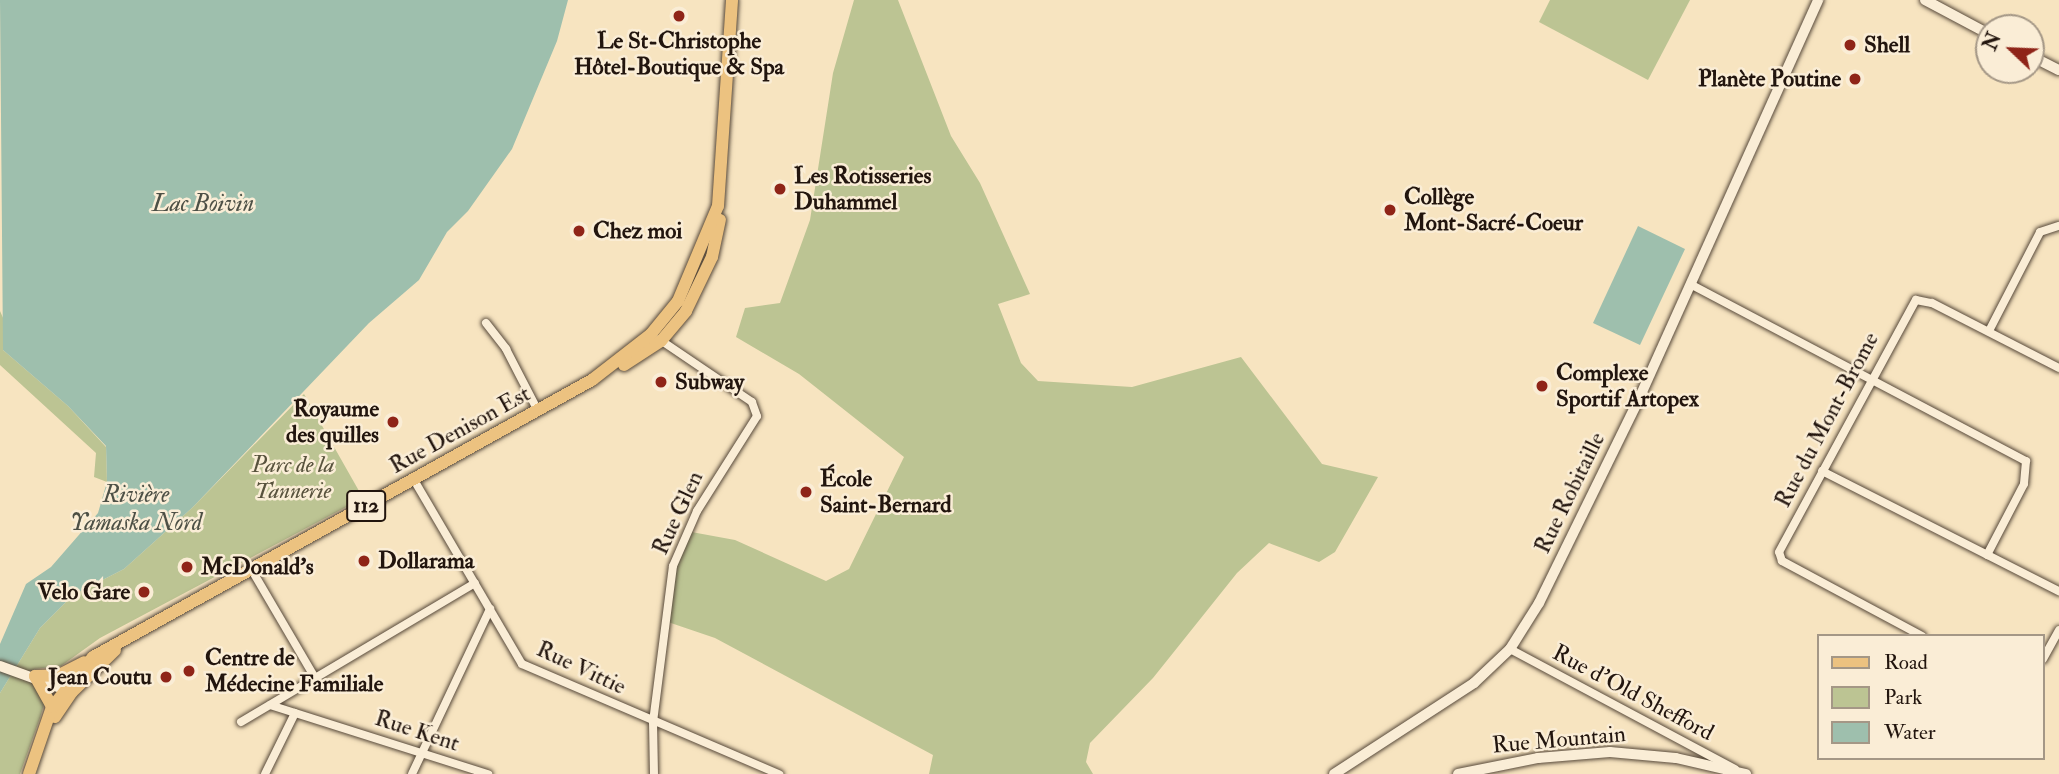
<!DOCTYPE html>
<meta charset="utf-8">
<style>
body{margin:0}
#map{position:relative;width:2059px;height:774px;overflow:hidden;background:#f7e4c0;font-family:"IM FELL Double Pica",serif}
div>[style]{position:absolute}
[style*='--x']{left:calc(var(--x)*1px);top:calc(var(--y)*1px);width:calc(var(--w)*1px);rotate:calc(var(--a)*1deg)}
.green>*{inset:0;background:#bcc493}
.water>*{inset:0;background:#9ebfad}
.roads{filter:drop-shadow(0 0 2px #57493a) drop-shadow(0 0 2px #57493a)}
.street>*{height:8px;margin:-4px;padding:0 4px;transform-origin:4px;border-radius:4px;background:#faedd6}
.secondary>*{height:10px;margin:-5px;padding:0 5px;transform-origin:5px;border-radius:5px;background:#faedd6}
.primary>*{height:12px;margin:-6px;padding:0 6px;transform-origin:6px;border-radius:6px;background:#ecc280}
.dots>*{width:19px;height:19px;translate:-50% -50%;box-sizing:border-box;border:4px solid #faedd6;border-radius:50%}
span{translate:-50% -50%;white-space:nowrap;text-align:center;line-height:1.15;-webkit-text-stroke:5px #faedd6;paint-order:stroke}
.shield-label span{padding:2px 5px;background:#faedd6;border:2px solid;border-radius:5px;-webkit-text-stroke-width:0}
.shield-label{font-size:21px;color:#22150e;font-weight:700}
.poi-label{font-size:23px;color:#22150e;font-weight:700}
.left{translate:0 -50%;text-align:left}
.right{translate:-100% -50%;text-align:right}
.street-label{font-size:23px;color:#22150e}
.park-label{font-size:23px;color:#58523d;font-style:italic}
.water-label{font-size:24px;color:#4d5046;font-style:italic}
.legend{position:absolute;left:1817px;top:634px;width:228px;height:126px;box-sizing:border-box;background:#faedd6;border:2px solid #a49786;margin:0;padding:9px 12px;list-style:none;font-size:21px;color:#22150e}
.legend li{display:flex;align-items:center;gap:14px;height:35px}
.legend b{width:35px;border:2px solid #a49786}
.north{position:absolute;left:1975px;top:14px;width:70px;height:70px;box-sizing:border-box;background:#faedd6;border:2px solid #a49786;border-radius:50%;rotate:293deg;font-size:19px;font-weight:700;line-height:28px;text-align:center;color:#22150e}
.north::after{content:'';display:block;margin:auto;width:24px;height:32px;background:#8f2418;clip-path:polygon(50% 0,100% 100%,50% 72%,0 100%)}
</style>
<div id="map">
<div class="green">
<div style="clip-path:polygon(854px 0,898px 0,951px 136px,980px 183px,1030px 294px,998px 304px,1021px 363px,1038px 381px,1132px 387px,1241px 357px,1322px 464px,1378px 477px,1335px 552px,1319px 562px,1269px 543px,1237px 573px,1153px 678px,1090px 743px,1086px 762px,1093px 774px,929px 774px,933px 755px,715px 638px,662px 620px,686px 531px,735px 540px,826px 581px,849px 569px,904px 457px,799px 374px,736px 337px,745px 308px,780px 303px,810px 220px,833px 73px)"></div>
<div style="clip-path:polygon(1550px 0,1690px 0,1648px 80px,1539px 22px)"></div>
<div style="clip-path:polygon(0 311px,4px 320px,3px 350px,68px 406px,106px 447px,107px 482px,94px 477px,96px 453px,0 365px)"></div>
<div style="clip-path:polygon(304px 394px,363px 498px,100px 638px,61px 666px,34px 669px,32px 678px,45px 701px,40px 718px,20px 774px,0 774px,0 693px,40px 628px,73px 595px,124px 569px,193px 507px)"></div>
</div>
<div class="water">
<div style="clip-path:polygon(0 0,568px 0,557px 41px,512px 149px,468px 211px,447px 232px,419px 280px,369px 323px,193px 507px,124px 569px,73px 595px,40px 628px,0 693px,0 644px,26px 584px,51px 567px,98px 513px,107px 482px,106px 446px,68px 406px,3px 350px)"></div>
<div style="clip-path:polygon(1638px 226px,1685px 249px,1640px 345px,1593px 323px)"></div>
</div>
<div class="roads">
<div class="street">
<div style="--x:1690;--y:284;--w:380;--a:27.8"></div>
<div style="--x:2026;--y:461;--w:23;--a:95"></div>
<div style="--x:2024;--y:484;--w:80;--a:117.5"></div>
<div style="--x:486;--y:323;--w:33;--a:52"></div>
<div style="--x:506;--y:349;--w:70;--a:62.7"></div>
<div style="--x:1989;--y:331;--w:111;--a:-62.7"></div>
<div style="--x:2040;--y:232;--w:20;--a:-18"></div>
<div style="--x:1822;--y:471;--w:266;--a:26.9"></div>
<div style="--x:414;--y:480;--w:213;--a:59.6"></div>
<div style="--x:522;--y:664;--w:280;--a:23.2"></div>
<div style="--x:250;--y:567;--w:129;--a:59.6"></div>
<div style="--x:1922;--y:636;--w:159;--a:-151.8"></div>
<div style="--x:1782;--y:561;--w:9;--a:-108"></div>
<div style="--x:1779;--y:552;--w:287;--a:-61.5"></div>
<div style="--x:1916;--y:300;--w:16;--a:11"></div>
<div style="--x:1932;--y:303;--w:143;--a:27.1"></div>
<div style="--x:1510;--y:649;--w:255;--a:28.1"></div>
<div style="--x:2043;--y:659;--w:33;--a:-61"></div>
<div style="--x:270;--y:705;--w:229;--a:17.6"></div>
<div style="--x:241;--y:722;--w:272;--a:-30.7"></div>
<div style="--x:265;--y:774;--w:68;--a:-63.8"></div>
<div style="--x:412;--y:774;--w:183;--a:-64.7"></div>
<div style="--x:654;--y:774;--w:52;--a:-91.1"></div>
<div style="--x:653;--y:722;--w:157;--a:-82.7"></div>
<div style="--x:673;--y:566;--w:60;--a:-66.4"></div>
<div style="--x:697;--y:511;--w:112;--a:-57.7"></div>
<div style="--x:757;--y:416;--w:15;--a:-110"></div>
<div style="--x:752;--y:402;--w:112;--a:-145.9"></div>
</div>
<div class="secondary">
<div style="--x:1925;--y:0;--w:72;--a:28"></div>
<div style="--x:2031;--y:56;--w:31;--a:27"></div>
<div style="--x:0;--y:666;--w:77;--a:19.9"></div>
<div style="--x:1334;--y:774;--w:167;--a:-33"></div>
<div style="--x:1474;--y:683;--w:50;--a:-43.4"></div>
<div style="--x:1510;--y:649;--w:54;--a:-57.8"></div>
<div style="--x:1539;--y:603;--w:225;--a:-63.9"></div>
<div style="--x:1638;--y:401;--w:440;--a:-65.8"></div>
<div style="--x:1458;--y:774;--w:82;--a:-11.3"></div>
<div style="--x:1538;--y:758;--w:72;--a:-4.8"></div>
<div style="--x:1610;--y:752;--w:66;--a:5.2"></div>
<div style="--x:1676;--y:758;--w:72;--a:12.9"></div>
</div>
<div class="primary">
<div style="--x:624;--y:365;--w:44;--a:-33"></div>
<div style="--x:661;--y:341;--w:39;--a:-50"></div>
<div style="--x:686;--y:311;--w:60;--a:-64.3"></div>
<div style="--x:712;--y:257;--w:38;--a:-78"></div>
<div style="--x:35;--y:676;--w:24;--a:-2"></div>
<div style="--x:59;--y:675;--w:28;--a:-27"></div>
<div style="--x:35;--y:676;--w:35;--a:61"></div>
<div style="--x:55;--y:717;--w:30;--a:-56"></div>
<div style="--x:72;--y:692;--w:60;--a:-44.3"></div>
<div style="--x:29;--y:774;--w:71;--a:-71.1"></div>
<div style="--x:52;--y:707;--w:65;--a:-50.6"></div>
<div style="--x:93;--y:657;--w:571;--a:-29.04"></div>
<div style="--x:592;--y:380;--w:75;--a:-37.9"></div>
<div style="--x:651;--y:334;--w:43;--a:-50.7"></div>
<div style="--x:678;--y:301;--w:103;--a:-67.2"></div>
<div style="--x:718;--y:206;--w:206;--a:-86.1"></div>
</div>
</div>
<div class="dots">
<div style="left:679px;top:16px;background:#8f2418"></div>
<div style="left:1850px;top:45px;background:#8f2418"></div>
<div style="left:1855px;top:79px;background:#8f2418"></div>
<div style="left:780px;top:189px;background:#8f2418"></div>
<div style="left:1390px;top:210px;background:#8f2418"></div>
<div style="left:579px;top:231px;background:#8f2418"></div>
<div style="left:661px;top:382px;background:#8f2418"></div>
<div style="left:1542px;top:386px;background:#8f2418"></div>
<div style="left:393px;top:422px;background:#8f2418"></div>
<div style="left:806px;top:492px;background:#8f2418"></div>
<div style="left:364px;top:561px;background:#8f2418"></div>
<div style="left:187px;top:567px;background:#8f2418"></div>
<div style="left:144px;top:592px;background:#8f2418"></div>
<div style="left:189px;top:671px;background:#8f2418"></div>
<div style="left:166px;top:677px;background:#8f2418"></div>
</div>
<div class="shield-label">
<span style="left:366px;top:506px">112</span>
</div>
<div class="poi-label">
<span style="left:679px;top:54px">Le St-Christophe<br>Hôtel-Boutique &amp; Spa</span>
<span class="left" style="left:1864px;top:45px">Shell</span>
<span class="right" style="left:1841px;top:79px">Planète Poutine</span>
<span class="left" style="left:794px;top:189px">Les Rotisseries<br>Duhammel</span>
<span class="left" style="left:1404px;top:210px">Collège<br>Mont-Sacré-Coeur</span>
<span class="left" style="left:593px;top:231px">Chez moi</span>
<span class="left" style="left:1556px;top:386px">Complexe<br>Sportif Artopex</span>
<span class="left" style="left:675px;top:382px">Subway</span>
<span class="right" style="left:379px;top:422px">Royaume<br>des quilles</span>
<span class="left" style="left:820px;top:492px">École<br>Saint-Bernard</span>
<span class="left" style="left:378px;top:561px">Dollarama</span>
<span class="left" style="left:201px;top:567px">McDonald's</span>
<span class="right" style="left:130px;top:592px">Velo Gare</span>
<span class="left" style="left:205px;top:671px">Centre de<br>Médecine Familiale</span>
<span class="right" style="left:152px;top:677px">Jean Coutu</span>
</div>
<div class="street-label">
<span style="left:1827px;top:420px;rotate:-62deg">Rue du Mont-Brome</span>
<span style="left:460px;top:430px;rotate:-29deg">Rue Denison Est</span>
<span style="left:1570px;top:493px;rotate:-64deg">Rue Robitaille</span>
<span style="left:678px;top:513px;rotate:-65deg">Rue Glen</span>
<span style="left:581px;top:668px;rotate:25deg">Rue Vittie</span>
<span style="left:1633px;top:693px;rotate:28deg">Rue d'Old Shefford</span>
<span style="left:417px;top:731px;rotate:18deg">Rue Kent</span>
<span style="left:1559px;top:740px;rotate:-5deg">Rue Mountain</span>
</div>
<div class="park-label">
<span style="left:293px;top:478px">Parc de la<br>Tannerie</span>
</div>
<div class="water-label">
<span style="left:203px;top:204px">Lac Boivin</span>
<span style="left:136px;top:509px">Rivière<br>Yamaska Nord</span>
</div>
<ul class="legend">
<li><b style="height:9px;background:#ecc280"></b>Road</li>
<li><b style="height:19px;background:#bcc493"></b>Park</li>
<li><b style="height:19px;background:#9ebfad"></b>Water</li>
</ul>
<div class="north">N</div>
</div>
